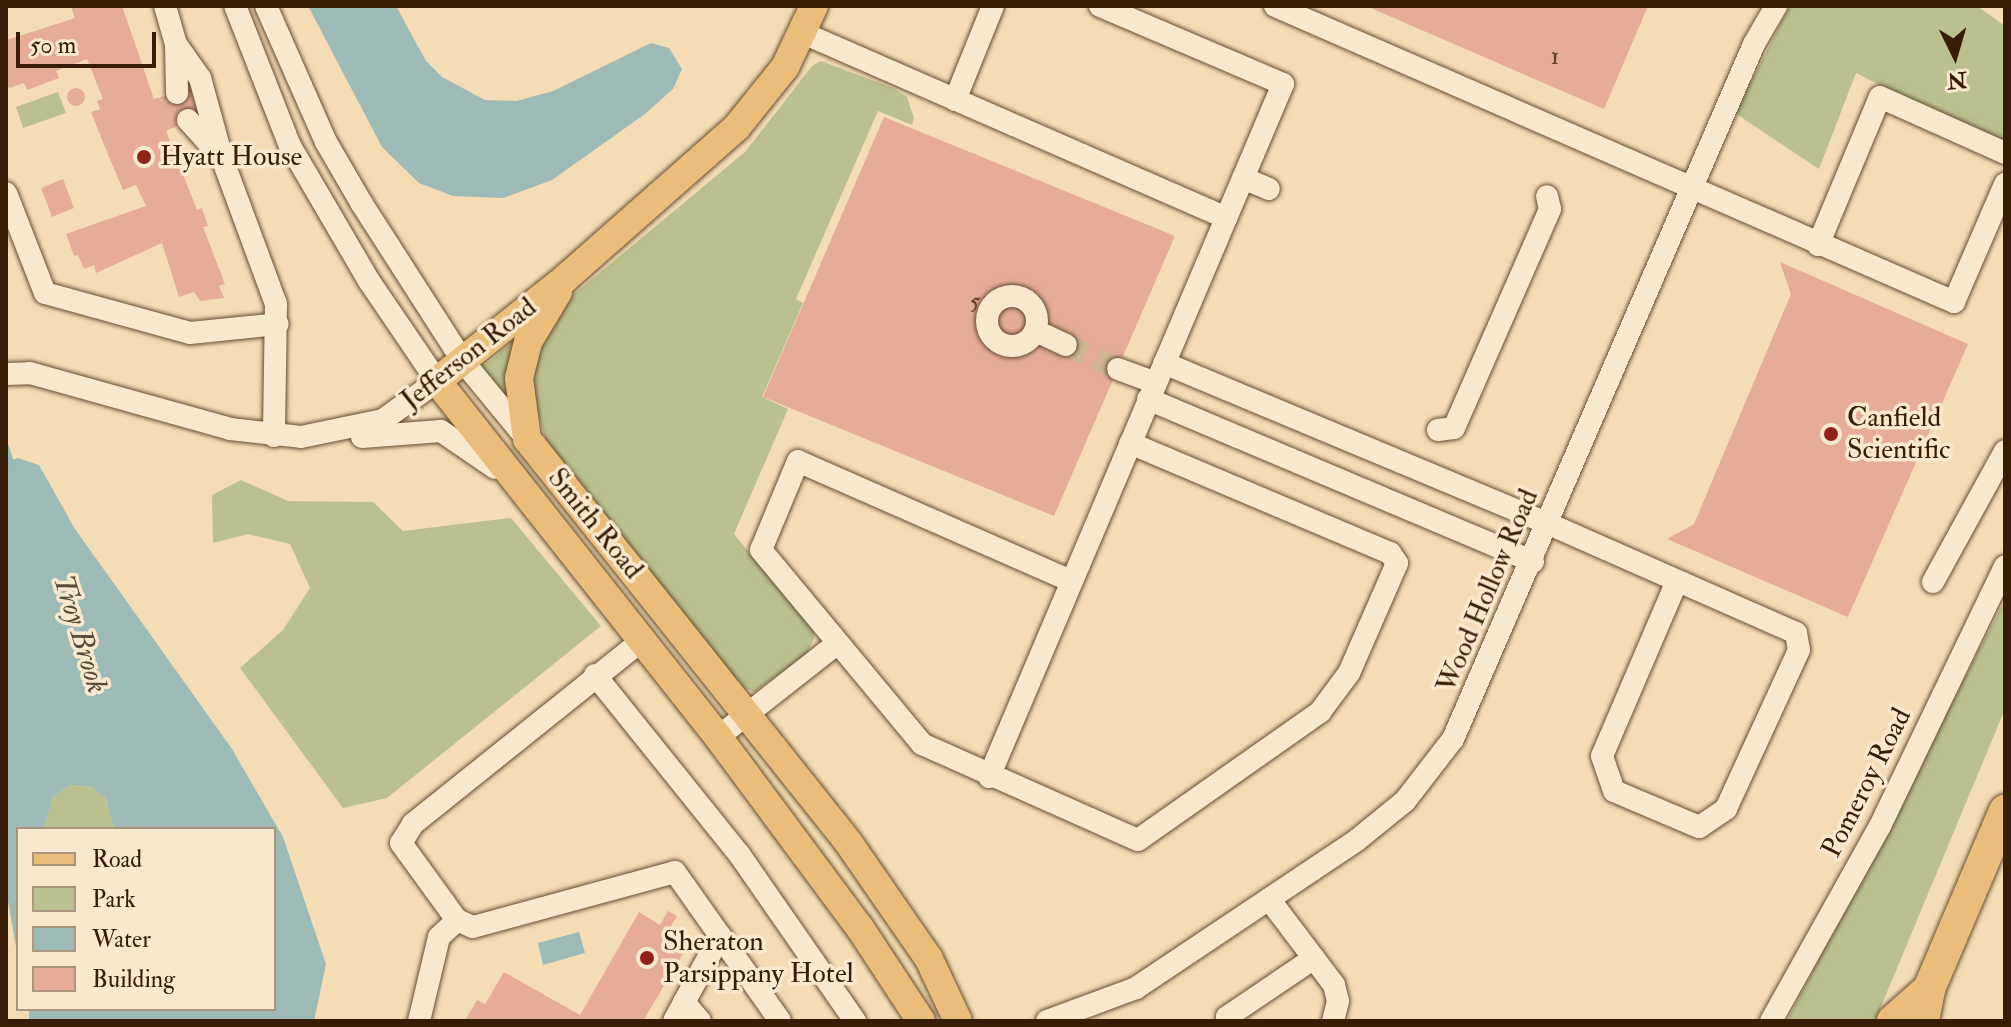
<!DOCTYPE html>
<style>
body{margin:0}
#map{position:relative;width:2011px;height:1027px;overflow:hidden;background:#f4ddb4;font-family:"IM FELL Double Pica",serif}
div>[style]{position:absolute}
[style*='--x']{left:calc(var(--x)*1px);top:calc(var(--y)*1px);width:calc(var(--w)*1px);rotate:calc(var(--a)*1deg)}
.green>*{inset:0;background:#bac18e}
.water>*{inset:0;background:#9ebab6}
.stream>*{height:6px;margin:-3px;padding:0 3px;transform-origin:3px;border-radius:3px;background:#9ebab6}
.building>*{inset:0;background:#e6ac96}
.round{border-radius:50%}
.minor-tunnel>*{height:22px;margin-top:-11px;transform-origin:0;background:repeating-linear-gradient(90deg,#ceb791 0 22px,transparent 0 33px)}
.roads{filter:drop-shadow(0 0 2px #664d32) drop-shadow(0 0 2px #664d32)}
.minor>*{height:22px;margin:-11px;padding:0 11px;transform-origin:11px;border-radius:11px;background:#f8e9ce}
.minor>.ring{margin:-11px;padding:0;box-sizing:content-box;background:none;border:22px solid #f8e9ce;border-radius:50%}
.major>*{height:28px;margin:-14px;padding:0 14px;transform-origin:14px;border-radius:14px;background:#eabe7a}
.highway>*{height:32px;margin:-16px;padding:0 16px;transform-origin:16px;border-radius:16px;background:#eabe7a}
.dots>*{width:22px;height:22px;translate:-50% -50%;box-sizing:border-box;border:4px solid #f8e9ce;border-radius:50%}
span{translate:-50% -50%;white-space:nowrap;text-align:center;line-height:1.15;-webkit-text-stroke:7px #f8e9ce;paint-order:stroke}
.number-label{font-size:24px;color:#63412a}
.number-label span{-webkit-text-stroke-width:0}
.poi-label{font-size:28px;color:#371d06}
.left{translate:0 -50%;text-align:left}
.street-label{font-size:28px;color:#371d06}
.water-label{font-size:30px;color:#564c3b;font-style:italic}
.frame{position:absolute;inset:0;border:8px solid #371d06;pointer-events:none}
.legend{position:absolute;left:16px;top:827px;width:260px;height:184px;box-sizing:border-box;background:#f8e9ce;border:2px solid #ab977e;margin:0;padding:10px 14px;list-style:none;font-size:24px;color:#371d06}
.legend li{display:flex;align-items:center;gap:16px;height:40px}
.legend b{width:40px;border:2px solid #ab977e}
.north{position:absolute;left:1915px;top:16px;width:80px;height:80px;-webkit-text-stroke:6px #f8e9ce;paint-order:stroke;rotate:175deg;font-size:22px;font-weight:700;line-height:32px;text-align:center;color:#371d06}
.north::after{content:'';display:block;margin:auto;width:28px;height:36px;background:#371d06;clip-path:polygon(50% 0,100% 100%,50% 72%,0 100%)}
.scale{position:absolute;left:16px;top:32px;width:140px;height:36px;box-sizing:border-box;border:4px solid #371d06;border-top:0;padding-left:10px;font-size:24px;line-height:28px;white-space:nowrap;color:#371d06;-webkit-text-stroke:6px #f8e9ce;paint-order:stroke}
</style>
<div id="map">
<div class="green">
<div style="clip-path:polygon(1790px 6px,1977px 6px,2005px 26px,2005px 149px,1856px 73px,1819px 169px,1735px 113px)"></div>
<div style="clip-path:polygon(821px 61px,893px 88px,907px 97px,914px 118px,912px 125px,878px 111px,796px 299px,803px 303px,762px 397px,788px 409px,734px 534px,814px 631px,814px 639px,806px 655px,754px 692px,739px 686px,547px 445px,531px 386px,536px 353px,568px 299px,745px 152px,812px 66px)"></div>
<div style="clip-path:polygon(58px 92px,66px 113px,23px 128px,16px 107px)"></div>
<div style="clip-path:polygon(519px 336px,508px 401px,481px 369px)"></div>
<div style="clip-path:polygon(241px 480px,288px 501px,373px 502px,403px 531px,511px 518px,601px 626px,387px 798px,343px 808px,240px 668px,283px 630px,310px 588px,290px 544px,248px 534px,213px 543px,212px 495px)"></div>
<div style="clip-path:polygon(2005px 600px,2005px 709px,1875px 1021px,1787px 1021px)"></div>
<div style="clip-path:polygon(70px 785px,92px 787px,106px 799px,114px 829px,44px 829px,53px 797px)"></div>
</div>
<div class="water">
<div style="clip-path:polygon(308px 6px,396px 6px,426px 61px,442px 77px,485px 100px,517px 101px,553px 91px,651px 43px,669px 48px,682px 69px,673px 89px,645px 114px,552px 180px,503px 198px,453px 196px,419px 183px,382px 147px)"></div>
<div style="clip-path:polygon(18px 458px,39px 465px,75px 529px,232px 749px,283px 837px,326px 964px,314px 1021px,29px 1021px,29px 1009px,274px 1009px,274px 829px,114px 829px,106px 799px,92px 787px,70px 785px,53px 797px,44px 829px,18px 829px,18px 958px,6px 890px,6px 462px)"></div>
<div style="clip-path:polygon(579px 932px,585px 953px,543px 965px,538px 943px)"></div>
</div>
<div class="stream">
<div style="--x:6;--y:447;--w:23;--a:72"></div>
</div>
<div class="building">
<div style="clip-path:polygon(71px 6px,122px 6px,154px 99px,192px 88px,202px 115px,166px 131px,197px 210px,202px 208px,208px 226px,203px 227px,225px 284px,219px 286px,224px 298px,200px 301px,194px 292px,179px 297px,162px 243px,96px 273px,94px 265px,84px 269px,78px 255px,74px 256px,66px 234px,146px 206px,136px 185px,123px 190px,107px 152px,91px 112px,100px 109px,97px 101px,103px 99px,87px 59px,56px 71px,59px 78px,27px 90px,24px 83px,9px 88px,6px 79px,7px 40px,75px 18px)"></div>
<div style="clip-path:polygon(1366px 6px,1648px 6px,1604px 109px)"></div>
<div class="round" style="left:67px;top:88px;width:18px;height:18px"></div>
<div style="clip-path:polygon(884px 117px,1175px 236px,1054px 516px,763px 397px)"></div>
<div style="clip-path:polygon(63px 179px,74px 208px,52px 217px,41px 188px)"></div>
<div style="clip-path:polygon(1780px 262px,1968px 344px,1848px 617px,1667px 539px,1694px 524px,1791px 294px)"></div>
<div style="clip-path:polygon(668px 911px,677px 916px,668px 931px,689px 944px,643px 1021px,465px 1021px,477px 1000px,485px 1004px,504px 972px,580px 1015px,639px 912px,660px 925px)"></div>
</div>
<div class="minor-tunnel">
<div style="--x:1066;--y:345;--w:57;--a:24.8"></div>
</div>
<div class="roads">
<div class="minor">
<div style="--x:165;--y:6;--w:40;--a:74"></div>
<div style="--x:176;--y:44;--w:49;--a:88.8"></div>
<div style="--x:266;--y:6;--w:149;--a:66.2"></div>
<div style="--x:326;--y:142;--w:72;--a:59.9"></div>
<div style="--x:362;--y:204;--w:185;--a:57.3"></div>
<div style="--x:462;--y:360;--w:102;--a:50.6"></div>
<div style="--x:1275;--y:6;--w:741;--a:23.55"></div>
<div style="--x:1954;--y:302;--w:129;--a:-66.6"></div>
<div style="--x:803;--y:33;--w:462;--a:23.6"></div>
<div style="--x:176;--y:44;--w:42;--a:54.8"></div>
<div style="--x:200;--y:78;--w:83;--a:74.6"></div>
<div style="--x:222;--y:158;--w:156;--a:69.7"></div>
<div style="--x:276;--y:304;--w:132;--a:90.9"></div>
<div style="--x:955;--y:100;--w:101;--a:-68"></div>
<div style="--x:188;--y:120;--w:51;--a:48.2"></div>
<div style="--x:1243;--y:178;--w:28;--a:23"></div>
<div style="--x:6;--y:193;--w:107;--a:68.7"></div>
<div style="--x:45;--y:293;--w:150;--a:15.4"></div>
<div style="--x:190;--y:333;--w:88;--a:-5.8"></div>
<div style="--x:1818;--y:245;--w:160;--a:-67.3"></div>
<div style="--x:1880;--y:97;--w:137;--a:24.1"></div>
<div class="ring" style="left:987px;top:296px;width:28px;height:28px"></div>
<div style="--x:1036;--y:331;--w:33;--a:25"></div>
<div style="--x:1164;--y:363;--w:417;--a:22.7"></div>
<div style="--x:1549;--y:524;--w:270;--a:23.8"></div>
<div style="--x:1796;--y:633;--w:17;--a:80"></div>
<div style="--x:1799;--y:650;--w:175;--a:114.7"></div>
<div style="--x:1726;--y:809;--w:32;--a:146"></div>
<div style="--x:1699;--y:827;--w:92;--a:-157"></div>
<div style="--x:1614;--y:791;--w:37;--a:-109"></div>
<div style="--x:1602;--y:756;--w:190;--a:-66.8"></div>
<div style="--x:1118;--y:369;--w:40;--a:20.2"></div>
<div style="--x:6;--y:374;--w:24;--a:-2"></div>
<div style="--x:30;--y:373;--w:208;--a:15.6"></div>
<div style="--x:230;--y:429;--w:71;--a:6.4"></div>
<div style="--x:301;--y:437;--w:84;--a:-11.7"></div>
<div style="--x:383;--y:420;--w:67;--a:-35.8"></div>
<div style="--x:437;--y:381;--w:121;--a:-124.2"></div>
<div style="--x:369;--y:281;--w:156;--a:-120.3"></div>
<div style="--x:290;--y:146;--w:150;--a:-111.4"></div>
<div style="--x:1148;--y:399;--w:418;--a:22.9"></div>
<div style="--x:1438;--y:430;--w:16;--a:-7"></div>
<div style="--x:1454;--y:428;--w:239;--a:-66.3"></div>
<div style="--x:1550;--y:209;--w:13;--a:-103"></div>
<div style="--x:362;--y:437;--w:79;--a:-4.3"></div>
<div style="--x:441;--y:431;--w:65;--a:34.4"></div>
<div style="--x:1071;--y:581;--w:298;--a:-156.3"></div>
<div style="--x:798;--y:461;--w:96;--a:112.6"></div>
<div style="--x:761;--y:550;--w:252;--a:50.3"></div>
<div style="--x:922;--y:744;--w:236;--a:24"></div>
<div style="--x:1138;--y:840;--w:223;--a:-35.1"></div>
<div style="--x:1320;--y:712;--w:49;--a:-53.4"></div>
<div style="--x:1349;--y:673;--w:120;--a:-66.4"></div>
<div style="--x:1397;--y:563;--w:12;--a:-125"></div>
<div style="--x:1390;--y:553;--w:282;--a:-157.1"></div>
<div style="--x:1933;--y:582;--w:149;--a:-61.2"></div>
<div style="--x:640;--y:642;--w:291;--a:141.3"></div>
<div style="--x:413;--y:824;--w:22;--a:122"></div>
<div style="--x:401;--y:843;--w:95;--a:54"></div>
<div style="--x:457;--y:920;--w:17;--a:24"></div>
<div style="--x:473;--y:927;--w:209;--a:-15.2"></div>
<div style="--x:675;--y:872;--w:182;--a:54.8"></div>
<div style="--x:595;--y:675;--w:230;--a:51.2"></div>
<div style="--x:739;--y:854;--w:203;--a:55.2"></div>
<div style="--x:718;--y:737;--w:152;--a:-38.1"></div>
<div style="--x:989;--y:777;--w:753;--a:-67.01"></div>
<div style="--x:1283;--y:84;--w:199;--a:-156.9"></div>
<div style="--x:1269;--y:899;--w:108;--a:52.9"></div>
<div style="--x:1334;--y:985;--w:16;--a:76"></div>
<div style="--x:1338;--y:1001;--w:21;--a:104"></div>
<div style="--x:684;--y:1002;--w:25;--a:50"></div>
<div style="--x:419;--y:1021;--w:86;--a:-76.6"></div>
<div style="--x:439;--y:937;--w:25;--a:-43"></div>
<div style="--x:674;--y:1021;--w:97;--a:-61.6"></div>
<div style="--x:1047;--y:1021;--w:95;--a:-20.3"></div>
<div style="--x:1136;--y:988;--w:266;--a:-33.8"></div>
<div style="--x:1357;--y:840;--w:62;--a:-39.1"></div>
<div style="--x:1405;--y:801;--w:78;--a:-52.3"></div>
<div style="--x:1453;--y:739;--w:757;--a:-66.58"></div>
<div style="--x:1754;--y:44;--w:44;--a:-59.9"></div>
<div style="--x:1230;--y:1021;--w:5;--a:-127"></div>
<div style="--x:1227;--y:1017;--w:105;--a:-34.1"></div>
<div style="--x:1771;--y:1021;--w:223;--a:-60.8"></div>
<div style="--x:1880;--y:826;--w:288;--a:-64.3"></div>
</div>
<div class="major">
<div style="--x:814;--y:6;--w:68;--a:115.4"></div>
<div style="--x:785;--y:67;--w:77;--a:128.7"></div>
<div style="--x:737;--y:127;--w:228;--a:138.6"></div>
<div style="--x:566;--y:278;--w:165;--a:141.4"></div>
<div style="--x:437;--y:381;--w:454;--a:51.7"></div>
<div style="--x:718;--y:737;--w:238;--a:53.4"></div>
<div style="--x:860;--y:928;--w:111;--a:56.7"></div>
<div style="--x:558;--y:292;--w:58;--a:121"></div>
<div style="--x:528;--y:342;--w:37;--a:104"></div>
<div style="--x:519;--y:378;--w:62;--a:82.5"></div>
<div style="--x:527;--y:439;--w:515;--a:51.46"></div>
<div style="--x:848;--y:842;--w:142;--a:55.3"></div>
<div style="--x:929;--y:959;--w:68;--a:64.9"></div>
</div>
<div class="highway">
<div style="--x:1893;--y:1021;--w:48;--a:-41.6"></div>
<div style="--x:1923;--y:1021;--w:33;--a:-79"></div>
<div style="--x:1929;--y:989;--w:194;--a:-66.9"></div>
</div>
</div>
<div class="dots">
<div style="left:144px;top:157px;background:#8f2418"></div>
<div style="left:1831px;top:434px;background:#8f2418"></div>
<div style="left:647px;top:958px;background:#8f2418"></div>
</div>
<div class="number-label">
<span style="left:1555px;top:57px">1</span>
<span style="left:975px;top:302px">5</span>
</div>
<div class="poi-label">
<span class="left" style="left:160px;top:157px">Hyatt House</span>
<span class="left" style="left:1847px;top:434px">Canfield<br>Scientific</span>
<span class="left" style="left:663px;top:958px">Sheraton<br>Parsippany Hotel</span>
</div>
<div class="street-label">
<span style="left:469px;top:354px;rotate:-38deg">Jefferson Road</span>
<span style="left:595px;top:524px;rotate:51deg">Smith Road</span>
<span style="left:1488px;top:591px;rotate:-67deg">Wood Hollow Road</span>
<span style="left:1867px;top:783px;rotate:-63deg">Pomeroy Road</span>
</div>
<div class="water-label">
<span style="left:80px;top:634px;rotate:73deg">Troy Brook</span>
</div>
<div class="frame"></div>
<ul class="legend">
<li><b style="height:10px;background:#eabe7a"></b>Road</li>
<li><b style="height:22px;background:#bac18e"></b>Park</li>
<li><b style="height:22px;background:#9ebab6"></b>Water</li>
<li><b style="height:22px;background:#e6ac96"></b>Building</li>
</ul>
<div class="north">N</div>
<div class="scale">50 m</div>
</div>
